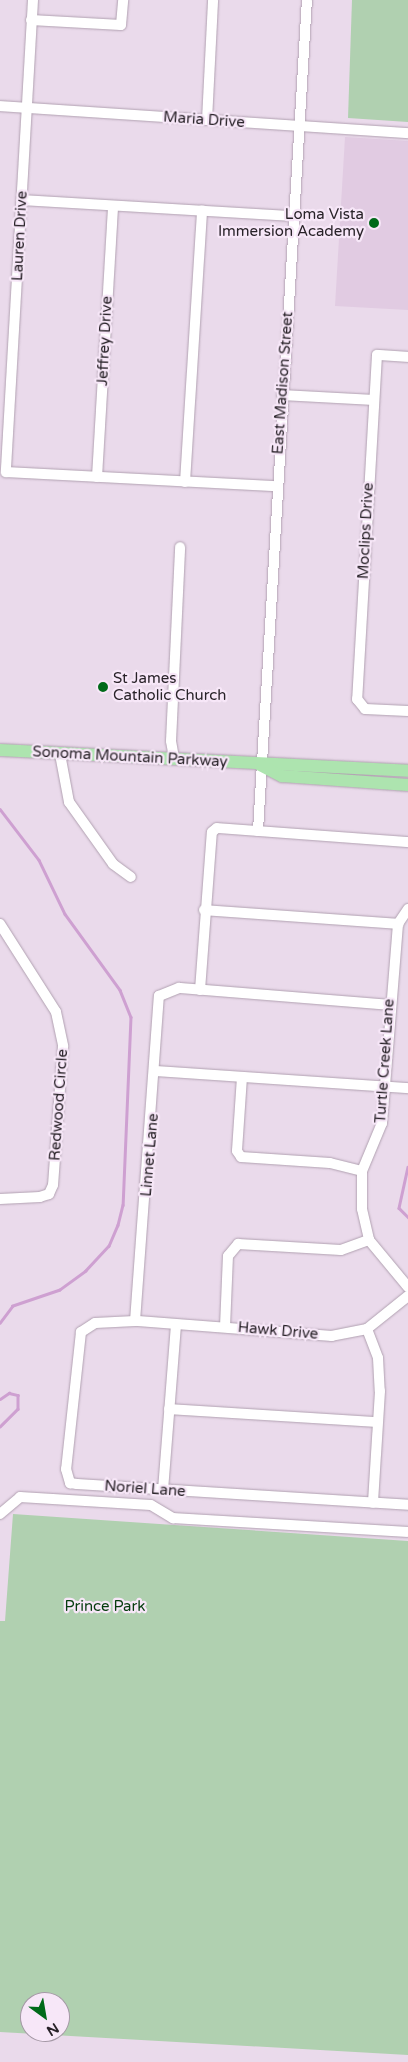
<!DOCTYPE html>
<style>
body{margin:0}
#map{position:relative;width:408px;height:2062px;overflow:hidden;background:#eadaeb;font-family:"Varela Round",sans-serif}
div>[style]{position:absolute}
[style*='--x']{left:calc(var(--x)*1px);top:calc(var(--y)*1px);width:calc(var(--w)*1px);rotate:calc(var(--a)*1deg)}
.built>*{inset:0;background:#e1cbe2}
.green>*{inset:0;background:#b0d0b0}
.stream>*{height:2.5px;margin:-1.25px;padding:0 1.25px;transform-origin:1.25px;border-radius:1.25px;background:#cea0d1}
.roads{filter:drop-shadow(0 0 1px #b1a1b1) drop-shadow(0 0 1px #b1a1b1)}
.minor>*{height:10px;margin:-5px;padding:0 5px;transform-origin:5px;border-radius:5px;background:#fff}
.major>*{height:12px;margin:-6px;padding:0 6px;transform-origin:6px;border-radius:6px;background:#ade4af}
.dots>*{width:14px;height:14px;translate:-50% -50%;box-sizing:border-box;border:2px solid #f7e7f8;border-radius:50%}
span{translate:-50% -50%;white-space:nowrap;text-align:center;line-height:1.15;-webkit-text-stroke:4.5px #f7e7f8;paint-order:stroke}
.street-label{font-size:15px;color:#282228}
.poi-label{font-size:15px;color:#282228}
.right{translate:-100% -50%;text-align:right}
.left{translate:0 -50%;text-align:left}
.park-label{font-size:15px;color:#053c0d}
.north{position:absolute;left:20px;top:1992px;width:50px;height:50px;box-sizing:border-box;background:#f7e7f8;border:1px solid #a498a5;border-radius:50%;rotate:148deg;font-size:14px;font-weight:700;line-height:20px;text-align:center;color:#282228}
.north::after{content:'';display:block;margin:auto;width:18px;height:22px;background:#006a19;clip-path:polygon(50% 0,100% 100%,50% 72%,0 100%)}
</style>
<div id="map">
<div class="built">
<div style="clip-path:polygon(345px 137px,408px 141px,408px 310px,335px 306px)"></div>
</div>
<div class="green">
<div style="clip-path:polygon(352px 0,408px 0,408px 122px,348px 118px)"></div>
<div style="clip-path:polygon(evenodd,13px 1514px,408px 1541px,408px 2055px,0 2032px,0 1621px,5px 1621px,13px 1514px,30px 2002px,60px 2002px,60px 2032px,30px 2032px,30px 2002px)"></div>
</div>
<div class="stream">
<div style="--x:0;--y:809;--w:64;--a:52.6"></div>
<div style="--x:39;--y:860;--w:60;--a:64.3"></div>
<div style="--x:65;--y:914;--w:94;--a:54.1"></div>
<div style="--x:120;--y:990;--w:29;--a:68"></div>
<div style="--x:131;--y:1017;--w:188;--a:92.4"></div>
<div style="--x:123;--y:1205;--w:21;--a:104"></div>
<div style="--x:118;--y:1225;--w:23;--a:113"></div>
<div style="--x:109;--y:1246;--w:34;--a:133"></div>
<div style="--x:86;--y:1271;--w:32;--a:144"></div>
<div style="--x:60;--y:1290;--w:50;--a:161.2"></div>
<div style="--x:13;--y:1306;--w:21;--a:127"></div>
<div style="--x:408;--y:1167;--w:42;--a:102.4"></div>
<div style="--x:399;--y:1208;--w:13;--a:45"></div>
<div style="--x:0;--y:1399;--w:11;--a:-34"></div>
<div style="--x:9;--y:1393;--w:9;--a:13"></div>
<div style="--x:18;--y:1395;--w:14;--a:90"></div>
<div style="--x:18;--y:1409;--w:25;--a:135"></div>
</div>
<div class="roads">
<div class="minor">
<div style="--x:33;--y:0;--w:473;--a:93.3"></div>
<div style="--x:6;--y:472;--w:271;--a:3"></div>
<div style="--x:31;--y:20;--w:90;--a:3.2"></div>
<div style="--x:121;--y:25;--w:25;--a:-85"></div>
<div style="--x:0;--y:106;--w:409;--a:3.8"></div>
<div style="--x:207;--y:120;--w:120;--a:-87.1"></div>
<div style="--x:22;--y:200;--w:271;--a:3.4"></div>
<div style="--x:408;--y:357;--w:31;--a:-176"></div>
<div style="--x:377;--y:355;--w:345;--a:93.3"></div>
<div style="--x:357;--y:699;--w:13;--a:51"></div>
<div style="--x:365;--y:709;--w:43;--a:2.7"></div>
<div style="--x:282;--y:395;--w:92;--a:3.1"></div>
<div style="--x:97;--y:477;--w:271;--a:-86.6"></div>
<div style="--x:185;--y:482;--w:272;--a:-86.4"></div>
<div style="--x:60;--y:754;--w:49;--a:79.4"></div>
<div style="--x:69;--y:802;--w:76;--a:54.6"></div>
<div style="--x:113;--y:864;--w:22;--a:36"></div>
<div style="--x:174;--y:758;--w:17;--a:-100"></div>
<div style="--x:171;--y:741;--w:194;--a:-87.3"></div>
<div style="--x:258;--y:831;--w:832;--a:-86.63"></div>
<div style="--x:408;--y:909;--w:18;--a:124"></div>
<div style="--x:398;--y:924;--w:200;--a:94.6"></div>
<div style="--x:382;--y:1123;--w:52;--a:112.6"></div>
<div style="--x:362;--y:1171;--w:38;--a:90"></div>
<div style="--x:362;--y:1209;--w:32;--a:77"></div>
<div style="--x:369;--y:1240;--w:61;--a:50.3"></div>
<div style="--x:204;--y:910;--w:195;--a:4.1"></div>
<div style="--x:0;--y:924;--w:104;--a:57.5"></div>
<div style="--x:56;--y:1012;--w:35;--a:78"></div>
<div style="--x:63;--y:1046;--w:139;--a:94.1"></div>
<div style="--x:53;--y:1185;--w:10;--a:114"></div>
<div style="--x:49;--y:1194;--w:9;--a:162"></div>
<div style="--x:40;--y:1197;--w:40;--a:177.1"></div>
<div style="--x:200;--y:990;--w:158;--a:-85.7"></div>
<div style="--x:212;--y:832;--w:6;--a:-39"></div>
<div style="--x:217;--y:828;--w:192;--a:4.2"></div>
<div style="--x:157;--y:1071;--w:252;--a:3.9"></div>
<div style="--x:242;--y:1077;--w:74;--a:93.9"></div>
<div style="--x:237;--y:1151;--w:7;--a:56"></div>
<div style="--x:241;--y:1157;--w:89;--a:3.9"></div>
<div style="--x:330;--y:1163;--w:33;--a:14"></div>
<div style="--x:408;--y:1296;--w:53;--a:141.2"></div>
<div style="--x:367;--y:1329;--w:36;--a:169"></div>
<div style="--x:332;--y:1336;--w:198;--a:-175.6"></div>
<div style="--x:135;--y:1321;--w:40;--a:177.1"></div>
<div style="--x:95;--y:1323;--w:17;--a:147"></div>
<div style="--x:81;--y:1332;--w:138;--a:96.2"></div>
<div style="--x:66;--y:1469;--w:15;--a:74"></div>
<div style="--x:70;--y:1483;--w:7;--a:8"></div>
<div style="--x:77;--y:1484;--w:332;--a:3.6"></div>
<div style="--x:135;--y:1321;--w:326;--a:-85.8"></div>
<div style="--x:159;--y:996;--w:22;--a:-22"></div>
<div style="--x:179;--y:988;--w:211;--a:4.6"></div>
<div style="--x:225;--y:1327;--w:71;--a:-87.6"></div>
<div style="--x:228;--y:1256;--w:16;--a:-50"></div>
<div style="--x:238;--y:1244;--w:103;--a:3.3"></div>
<div style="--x:341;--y:1250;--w:30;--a:-20"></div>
<div style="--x:367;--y:1329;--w:31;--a:69"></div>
<div style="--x:378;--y:1358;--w:33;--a:87"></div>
<div style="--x:380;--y:1391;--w:112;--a:93.6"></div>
<div style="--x:169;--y:1409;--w:208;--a:3.6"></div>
<div style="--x:163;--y:1490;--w:165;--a:-85.5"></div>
<div style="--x:0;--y:1514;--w:26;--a:-40"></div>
<div style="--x:20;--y:1497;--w:131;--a:3.5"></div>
<div style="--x:151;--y:1505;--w:26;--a:31"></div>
<div style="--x:173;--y:1518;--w:235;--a:3.4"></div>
</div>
<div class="major">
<div style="--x:0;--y:750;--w:409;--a:2.9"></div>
<div style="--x:260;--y:765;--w:25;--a:27"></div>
<div style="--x:282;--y:776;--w:126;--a:4.1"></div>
</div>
</div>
<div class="dots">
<div style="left:374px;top:223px;background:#006a19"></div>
<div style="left:103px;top:687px;background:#006a19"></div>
</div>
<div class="street-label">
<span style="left:204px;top:120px;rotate:4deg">Maria Drive</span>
<span style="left:20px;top:236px;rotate:-87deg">Lauren Drive</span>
<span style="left:105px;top:341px;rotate:-87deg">Jeffrey Drive</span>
<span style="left:283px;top:383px;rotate:-86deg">East Madison Street</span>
<span style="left:366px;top:531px;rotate:-87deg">Moclips Drive</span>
<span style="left:130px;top:757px;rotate:3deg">Sonoma Mountain Parkway</span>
<span style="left:385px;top:1061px;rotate:-86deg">Turtle Creek Lane</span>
<span style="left:59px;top:1105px;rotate:-86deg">Redwood Circle</span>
<span style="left:150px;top:1155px;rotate:-85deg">Linnet Lane</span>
<span style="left:278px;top:1331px;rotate:5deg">Hawk Drive</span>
<span style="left:145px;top:1489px;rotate:4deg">Noriel Lane</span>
</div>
<div class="poi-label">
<span class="right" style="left:364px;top:223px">Loma Vista<br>Immersion Academy</span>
<span class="left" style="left:113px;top:687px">St James<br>Catholic Church</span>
</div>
<div class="park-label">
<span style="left:105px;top:1607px">Prince Park</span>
</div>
<div class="north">N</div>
</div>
